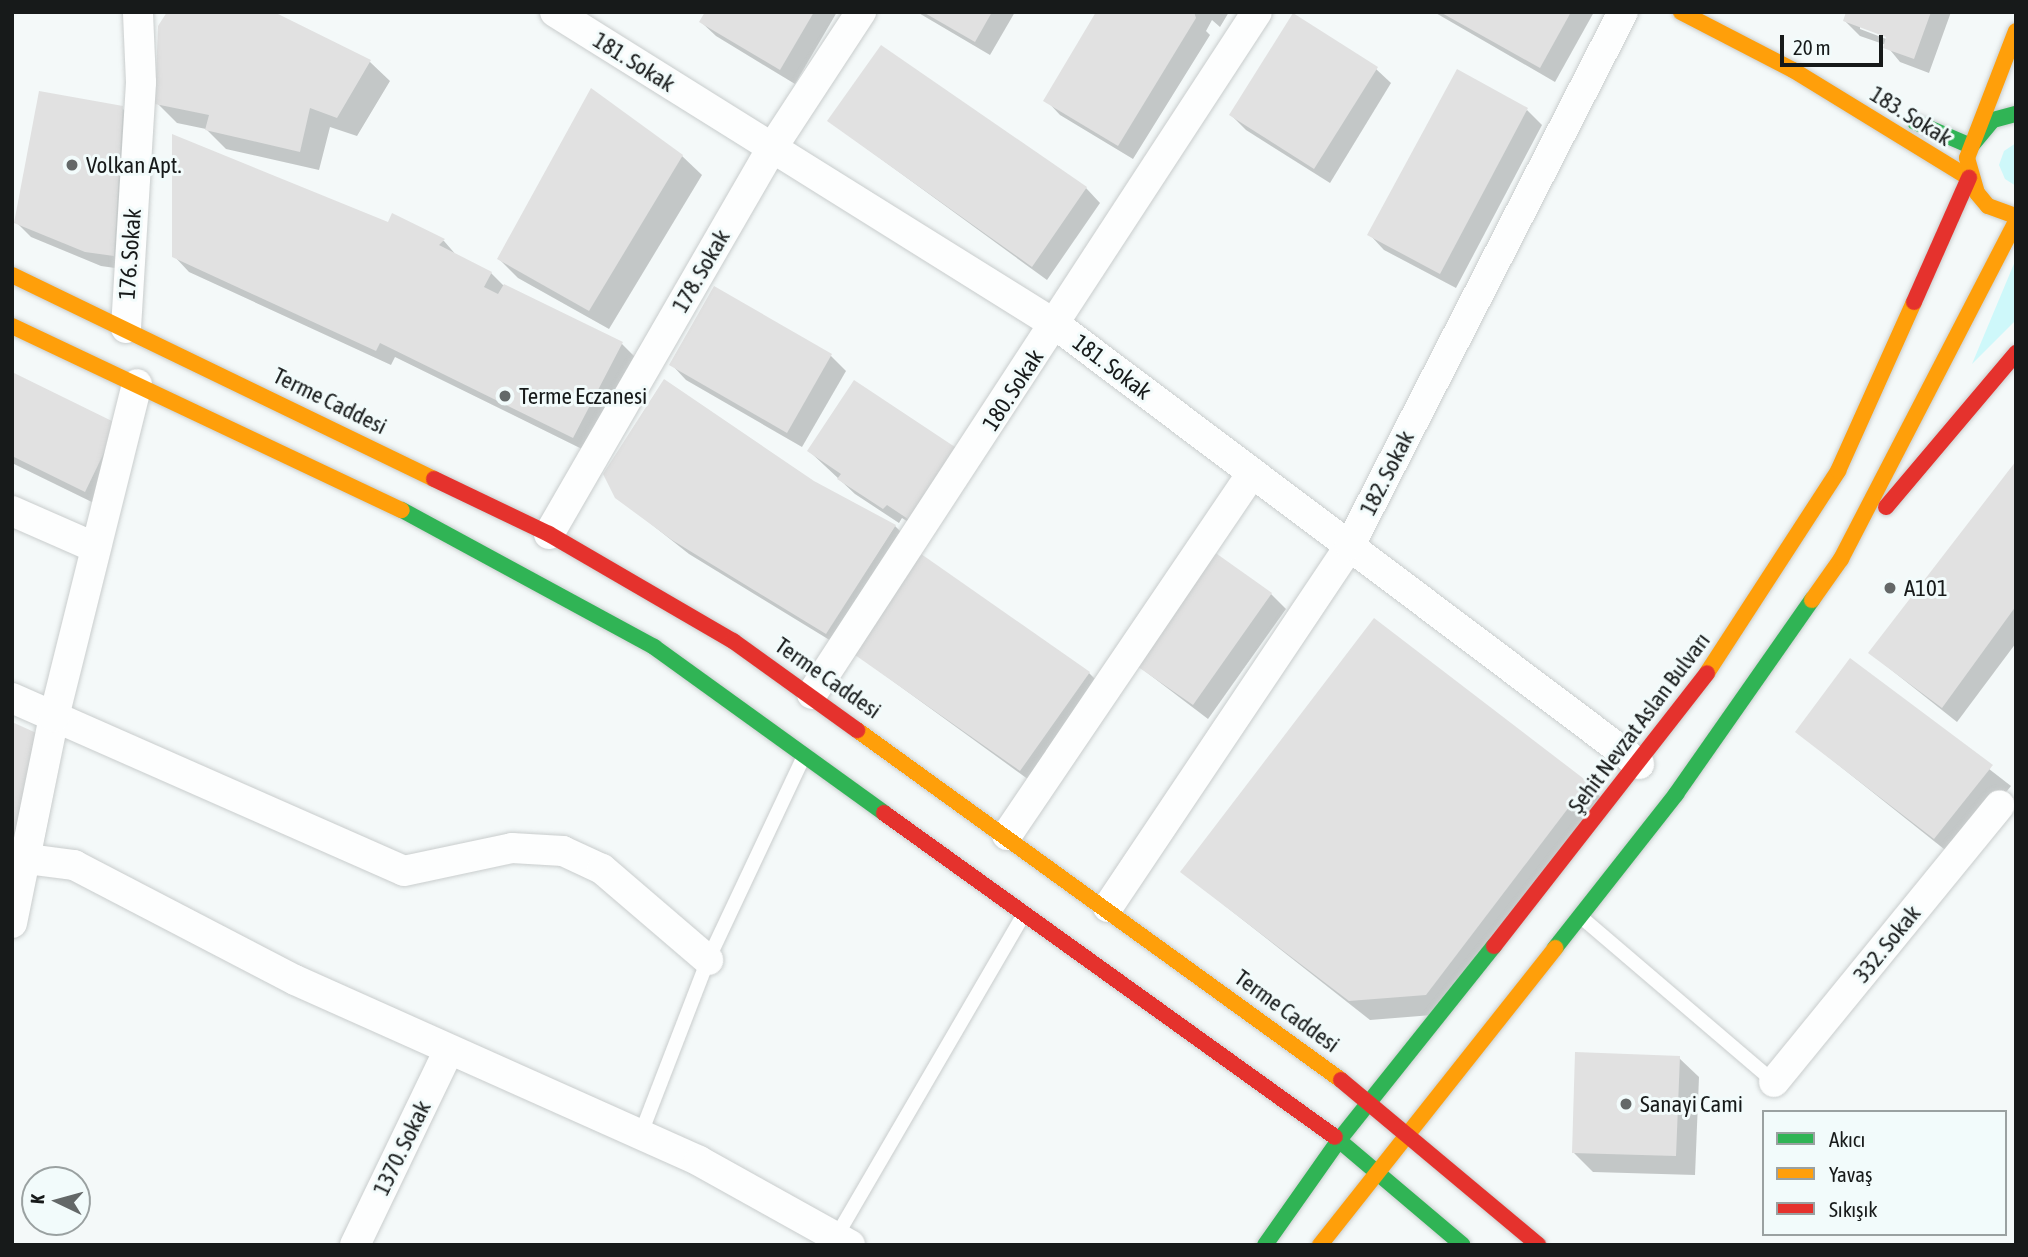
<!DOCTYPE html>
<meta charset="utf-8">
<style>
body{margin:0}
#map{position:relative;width:2028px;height:1257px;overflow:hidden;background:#f4f9f9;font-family:"Asap Condensed",sans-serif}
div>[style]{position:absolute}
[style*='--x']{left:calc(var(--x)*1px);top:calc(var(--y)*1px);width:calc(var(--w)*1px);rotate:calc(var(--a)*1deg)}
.green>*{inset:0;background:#cef8fa}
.shadow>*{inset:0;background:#0003}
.building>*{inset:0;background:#e1e1e1}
.roads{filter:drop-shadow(0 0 2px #c9cdcd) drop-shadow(0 0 2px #c9cdcd)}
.lane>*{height:14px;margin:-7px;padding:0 7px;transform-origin:7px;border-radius:7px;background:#fdfefe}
.street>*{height:30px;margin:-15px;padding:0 15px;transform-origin:15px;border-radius:15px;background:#fdfefe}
.fast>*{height:16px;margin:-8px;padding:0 8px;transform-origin:8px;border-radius:8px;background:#30b455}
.slow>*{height:16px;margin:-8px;padding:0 8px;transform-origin:8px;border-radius:8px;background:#ff9f0a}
.jam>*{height:16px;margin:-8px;padding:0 8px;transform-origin:8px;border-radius:8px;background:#e5322d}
.dots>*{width:19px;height:19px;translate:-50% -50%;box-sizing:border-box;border:4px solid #f2fbfb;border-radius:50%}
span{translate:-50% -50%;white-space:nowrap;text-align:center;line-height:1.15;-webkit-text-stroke:6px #f2fbfb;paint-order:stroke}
.street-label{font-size:23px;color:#171a1a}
.poi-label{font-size:23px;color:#171a1a}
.left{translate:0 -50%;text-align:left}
.frame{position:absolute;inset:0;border:14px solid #171a1a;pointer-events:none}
.legend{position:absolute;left:1762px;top:1110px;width:245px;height:126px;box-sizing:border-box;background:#f2fbfb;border:2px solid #9aa1a1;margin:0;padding:9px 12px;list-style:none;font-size:21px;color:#171a1a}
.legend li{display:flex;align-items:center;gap:14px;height:35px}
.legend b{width:35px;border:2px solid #9aa1a1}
.north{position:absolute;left:21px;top:1166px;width:70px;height:70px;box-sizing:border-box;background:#f2fbfb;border:2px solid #9aa1a1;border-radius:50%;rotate:275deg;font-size:19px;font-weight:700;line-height:28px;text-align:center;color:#171a1a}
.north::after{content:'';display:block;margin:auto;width:24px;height:32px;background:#646868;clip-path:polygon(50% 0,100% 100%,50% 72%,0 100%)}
.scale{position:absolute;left:1780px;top:35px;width:103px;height:32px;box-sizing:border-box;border:4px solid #171a1a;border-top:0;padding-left:9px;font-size:21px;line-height:24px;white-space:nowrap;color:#171a1a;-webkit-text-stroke:5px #f2fbfb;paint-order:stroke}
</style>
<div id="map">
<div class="green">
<div style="clip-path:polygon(2016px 143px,2016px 186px,2005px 179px,1999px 165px,2004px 151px)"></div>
<div style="clip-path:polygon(2016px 259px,2016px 320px,1972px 364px)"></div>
</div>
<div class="shadow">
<div style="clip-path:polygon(270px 12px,370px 62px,390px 81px,357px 136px,330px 127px,319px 170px,226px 149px,206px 129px,177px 123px,157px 103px)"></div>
<div style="clip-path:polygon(707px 12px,837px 12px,795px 84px,716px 36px,701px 22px)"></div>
<div style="clip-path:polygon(917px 12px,1015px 12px,990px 55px)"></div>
<div style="clip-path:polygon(1098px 12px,1229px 12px,1220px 27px,1212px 20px,1206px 31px,1210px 35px,1133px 159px,1060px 115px,1046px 100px)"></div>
<div style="clip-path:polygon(1434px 12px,1594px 12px,1555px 82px)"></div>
<div style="clip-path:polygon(evenodd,1848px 12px,1951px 12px,1929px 73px,1900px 62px,1886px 45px,1860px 36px,1845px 21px,1848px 12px,1860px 26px,1895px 38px,1894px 42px,1860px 29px,1860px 26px)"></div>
<div style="clip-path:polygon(1376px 69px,1391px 83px,1330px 183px,1246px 130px,1231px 115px)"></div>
<div style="clip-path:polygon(122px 108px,137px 123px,129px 270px,101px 266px,31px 237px,16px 222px)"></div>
<div style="clip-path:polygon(1527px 110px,1542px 125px,1456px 288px,1384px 250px,1370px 235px)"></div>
<div style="clip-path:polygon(829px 121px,1086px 188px,1100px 203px,1047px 280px)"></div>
<div style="clip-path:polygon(682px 156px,702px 175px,609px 329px,518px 278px,499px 259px)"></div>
<div style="clip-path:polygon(393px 216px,444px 241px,457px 256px,491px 273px,503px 285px,622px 344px,637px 359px,588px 452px,395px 357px,391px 365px,189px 272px,174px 256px,389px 224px)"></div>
<div style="clip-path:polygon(715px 289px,831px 356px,846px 371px,802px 447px,686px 380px,672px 365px)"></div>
<div style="clip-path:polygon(12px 374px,117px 425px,100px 506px,12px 463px)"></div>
<div style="clip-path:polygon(854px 382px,927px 534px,902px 518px,899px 523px,855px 494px,809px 451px)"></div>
<div style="clip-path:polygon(2016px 463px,2016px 643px,1957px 722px,1870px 653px)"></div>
<div style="clip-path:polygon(813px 482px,895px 526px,910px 541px,841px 647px,689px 554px,617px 497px)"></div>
<div style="clip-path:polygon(1271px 594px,1286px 609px,1208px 719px,1133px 662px)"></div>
<div style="clip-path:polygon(850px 650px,1089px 673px,1104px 688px,1036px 785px)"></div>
<div style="clip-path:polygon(1850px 661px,2011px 786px,1954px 857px,1797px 732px)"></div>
<div style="clip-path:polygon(12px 724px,42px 737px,61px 757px,40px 862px,12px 850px)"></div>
<div style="clip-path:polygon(1587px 783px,1606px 803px,1445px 1014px,1370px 1020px,1182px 872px)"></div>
<div style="clip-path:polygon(1679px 1058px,1699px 1077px,1695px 1175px,1593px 1172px,1573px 1152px)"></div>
</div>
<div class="building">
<div style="clip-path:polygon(167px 12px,274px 12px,371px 60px,337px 118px,310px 108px,300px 152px,205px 130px,209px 115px,155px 104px,158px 26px)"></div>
<div style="clip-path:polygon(705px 12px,814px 12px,780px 70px,699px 22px)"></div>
<div style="clip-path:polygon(923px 12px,992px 12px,975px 42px)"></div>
<div style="clip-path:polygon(1096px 12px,1194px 12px,1196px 18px,1118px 146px,1043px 101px)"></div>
<div style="clip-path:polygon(1440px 12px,1571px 12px,1540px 68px)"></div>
<div style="clip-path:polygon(1846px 12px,1931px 12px,1914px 59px,1883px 48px,1886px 37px,1843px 21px)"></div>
<div style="clip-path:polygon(1293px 13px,1378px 67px,1314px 169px,1229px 115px)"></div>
<div style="clip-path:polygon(881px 45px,1087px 187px,1032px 267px,827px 121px)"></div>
<div style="clip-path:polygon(1457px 69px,1528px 108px,1440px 274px,1367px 235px)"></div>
<div style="clip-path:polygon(591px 88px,683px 155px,589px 311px,497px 259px)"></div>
<div style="clip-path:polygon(39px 91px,123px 106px,114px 256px,85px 252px,14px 223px)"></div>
<div style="clip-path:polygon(172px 134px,388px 222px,392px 213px,445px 239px,439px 245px,492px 272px,484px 287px,498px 294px,504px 284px,623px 342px,573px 438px,380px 343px,376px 351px,172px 257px)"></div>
<div style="clip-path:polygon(714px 286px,832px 354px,787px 433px,669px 365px)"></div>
<div style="clip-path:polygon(12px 372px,118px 424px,85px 492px,12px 456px)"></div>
<div style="clip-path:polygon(664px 379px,814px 481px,896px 525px,826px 634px,672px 540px,615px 498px,603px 474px)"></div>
<div style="clip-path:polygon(854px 380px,958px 449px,911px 521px,887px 505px,883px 509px,837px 479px,841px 474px,807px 451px)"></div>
<div style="clip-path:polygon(2016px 461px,2016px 606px,1942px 708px,1868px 653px)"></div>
<div style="clip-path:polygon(914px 549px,1090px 672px,1020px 771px,848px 650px)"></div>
<div style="clip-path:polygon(1210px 549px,1272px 593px,1193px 705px,1131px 662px)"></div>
<div style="clip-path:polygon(1374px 618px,1588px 782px,1426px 995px,1349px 1001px,1180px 872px)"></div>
<div style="clip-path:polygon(1850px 658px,1993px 765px,1934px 839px,1795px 732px)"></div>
<div style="clip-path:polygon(12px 722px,43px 736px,21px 844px,12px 840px)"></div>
<div style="clip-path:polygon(1575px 1052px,1680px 1056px,1676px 1156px,1572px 1153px)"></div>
</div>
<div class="roads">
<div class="lane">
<div style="--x:1581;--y:917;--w:254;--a:40.5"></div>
<div style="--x:640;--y:1136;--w:189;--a:-68.9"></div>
<div style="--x:708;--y:960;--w:223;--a:-64.8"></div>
<div style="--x:836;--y:1237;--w:374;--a:-59.8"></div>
</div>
<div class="street">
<div style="--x:555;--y:12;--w:591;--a:32"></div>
<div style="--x:1056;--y:325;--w:730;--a:36.98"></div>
<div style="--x:126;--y:328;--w:246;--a:-86.5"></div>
<div style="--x:141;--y:82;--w:70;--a:-92.5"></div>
<div style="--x:12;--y:511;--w:90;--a:23.7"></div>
<div style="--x:549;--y:534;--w:446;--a:-60"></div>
<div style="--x:772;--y:148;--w:163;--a:-56.8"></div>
<div style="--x:812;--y:694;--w:814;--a:-56.88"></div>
<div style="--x:12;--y:698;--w:428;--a:23.8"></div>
<div style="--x:404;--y:871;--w:110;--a:-12"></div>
<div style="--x:512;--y:848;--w:51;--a:3.4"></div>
<div style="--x:563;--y:851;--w:43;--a:24.8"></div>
<div style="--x:602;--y:869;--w:140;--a:40.6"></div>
<div style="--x:1007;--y:835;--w:437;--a:-55.9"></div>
<div style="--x:12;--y:857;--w:63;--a:7.4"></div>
<div style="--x:74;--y:865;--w:249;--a:27.5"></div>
<div style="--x:295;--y:980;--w:443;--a:24.1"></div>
<div style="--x:699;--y:1161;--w:173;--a:29.1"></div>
<div style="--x:1108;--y:907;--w:435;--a:-56.2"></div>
<div style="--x:1350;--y:545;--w:599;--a:-62.88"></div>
<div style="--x:12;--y:923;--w:210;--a:-78.5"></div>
<div style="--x:54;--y:717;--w:343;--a:-76"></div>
<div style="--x:1774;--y:1082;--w:357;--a:-50.8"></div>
<div style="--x:355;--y:1245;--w:214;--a:-64.3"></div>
</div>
<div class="fast">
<div style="--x:1915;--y:122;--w:61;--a:23.2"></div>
<div style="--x:1971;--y:146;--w:34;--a:-50"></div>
<div style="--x:1993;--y:120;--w:24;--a:-15"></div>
<div style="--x:402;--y:510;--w:287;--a:28.5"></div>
<div style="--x:654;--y:647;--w:284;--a:35.8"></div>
<div style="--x:1555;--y:948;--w:196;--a:-51.8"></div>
<div style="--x:1676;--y:794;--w:237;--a:-55"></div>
<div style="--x:1335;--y:1137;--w:167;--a:40.2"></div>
<div style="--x:1265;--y:1245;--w:128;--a:-54.8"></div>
<div style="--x:1339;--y:1140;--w:248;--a:-51.4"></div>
</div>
<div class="slow">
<div style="--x:1681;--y:12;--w:126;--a:27.4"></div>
<div style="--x:1793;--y:70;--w:206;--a:31.5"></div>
<div style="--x:2016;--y:31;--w:136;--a:111.1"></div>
<div style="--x:1967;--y:158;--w:36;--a:74"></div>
<div style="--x:1977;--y:193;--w:17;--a:50"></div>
<div style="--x:1988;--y:206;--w:30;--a:20"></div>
<div style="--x:12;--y:275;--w:469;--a:25.8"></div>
<div style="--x:12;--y:326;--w:431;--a:25.3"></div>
<div style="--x:1812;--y:600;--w:50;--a:-54.7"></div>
<div style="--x:1841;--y:559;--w:381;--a:-62.6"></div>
<div style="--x:1707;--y:673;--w:241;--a:-57"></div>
<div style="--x:1838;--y:471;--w:185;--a:-65.8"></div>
<div style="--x:857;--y:730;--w:597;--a:35.87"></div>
<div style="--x:1320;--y:1245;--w:379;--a:-51.6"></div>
</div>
<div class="jam">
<div style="--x:1914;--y:302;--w:136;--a:-66.1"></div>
<div style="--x:434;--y:479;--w:127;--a:25.6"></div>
<div style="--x:549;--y:534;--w:213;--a:30.2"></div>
<div style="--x:733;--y:641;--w:153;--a:35.7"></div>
<div style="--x:1886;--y:507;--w:202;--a:-49.8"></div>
<div style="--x:884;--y:813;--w:555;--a:35.69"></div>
<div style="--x:1494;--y:946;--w:346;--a:-52"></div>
<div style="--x:1341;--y:1080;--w:257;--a:39.9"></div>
</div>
</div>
<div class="dots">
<div style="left:72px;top:165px;background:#646868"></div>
<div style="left:505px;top:396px;background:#646868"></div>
<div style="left:1890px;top:588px;background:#646868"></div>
<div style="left:1626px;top:1104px;background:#646868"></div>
</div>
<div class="street-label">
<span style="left:634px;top:62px;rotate:32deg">181. Sokak</span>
<span style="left:1911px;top:116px;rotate:32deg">183. Sokak</span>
<span style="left:130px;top:254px;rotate:-86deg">176. Sokak</span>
<span style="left:701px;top:271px;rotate:-60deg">178. Sokak</span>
<span style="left:1112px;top:367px;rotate:37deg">181. Sokak</span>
<span style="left:1013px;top:390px;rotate:-57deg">180. Sokak</span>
<span style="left:330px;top:401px;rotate:26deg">Terme Caddesi</span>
<span style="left:1387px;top:473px;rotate:-63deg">182. Sokak</span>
<span style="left:828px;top:678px;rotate:35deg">Terme Caddesi</span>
<span style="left:1639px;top:723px;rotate:-53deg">Şehit Nevzat Aslan Bulvarı</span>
<span style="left:1887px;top:944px;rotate:-51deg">332. Sokak</span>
<span style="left:1287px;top:1011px;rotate:36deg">Terme Caddesi</span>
<span style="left:402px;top:1148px;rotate:-64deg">1370. Sokak</span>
</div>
<div class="poi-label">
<span class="left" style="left:86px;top:165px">Volkan Apt.</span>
<span class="left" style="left:519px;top:396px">Terme Eczanesi</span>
<span class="left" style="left:1904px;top:588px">A101</span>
<span class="left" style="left:1640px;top:1104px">Sanayi Cami</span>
</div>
<div class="frame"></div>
<ul class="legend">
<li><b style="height:9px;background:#30b455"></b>Akıcı</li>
<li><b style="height:9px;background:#ff9f0a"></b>Yavaş</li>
<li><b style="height:9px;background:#e5322d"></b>Sıkışık</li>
</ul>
<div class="north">K</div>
<div class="scale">20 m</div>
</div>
